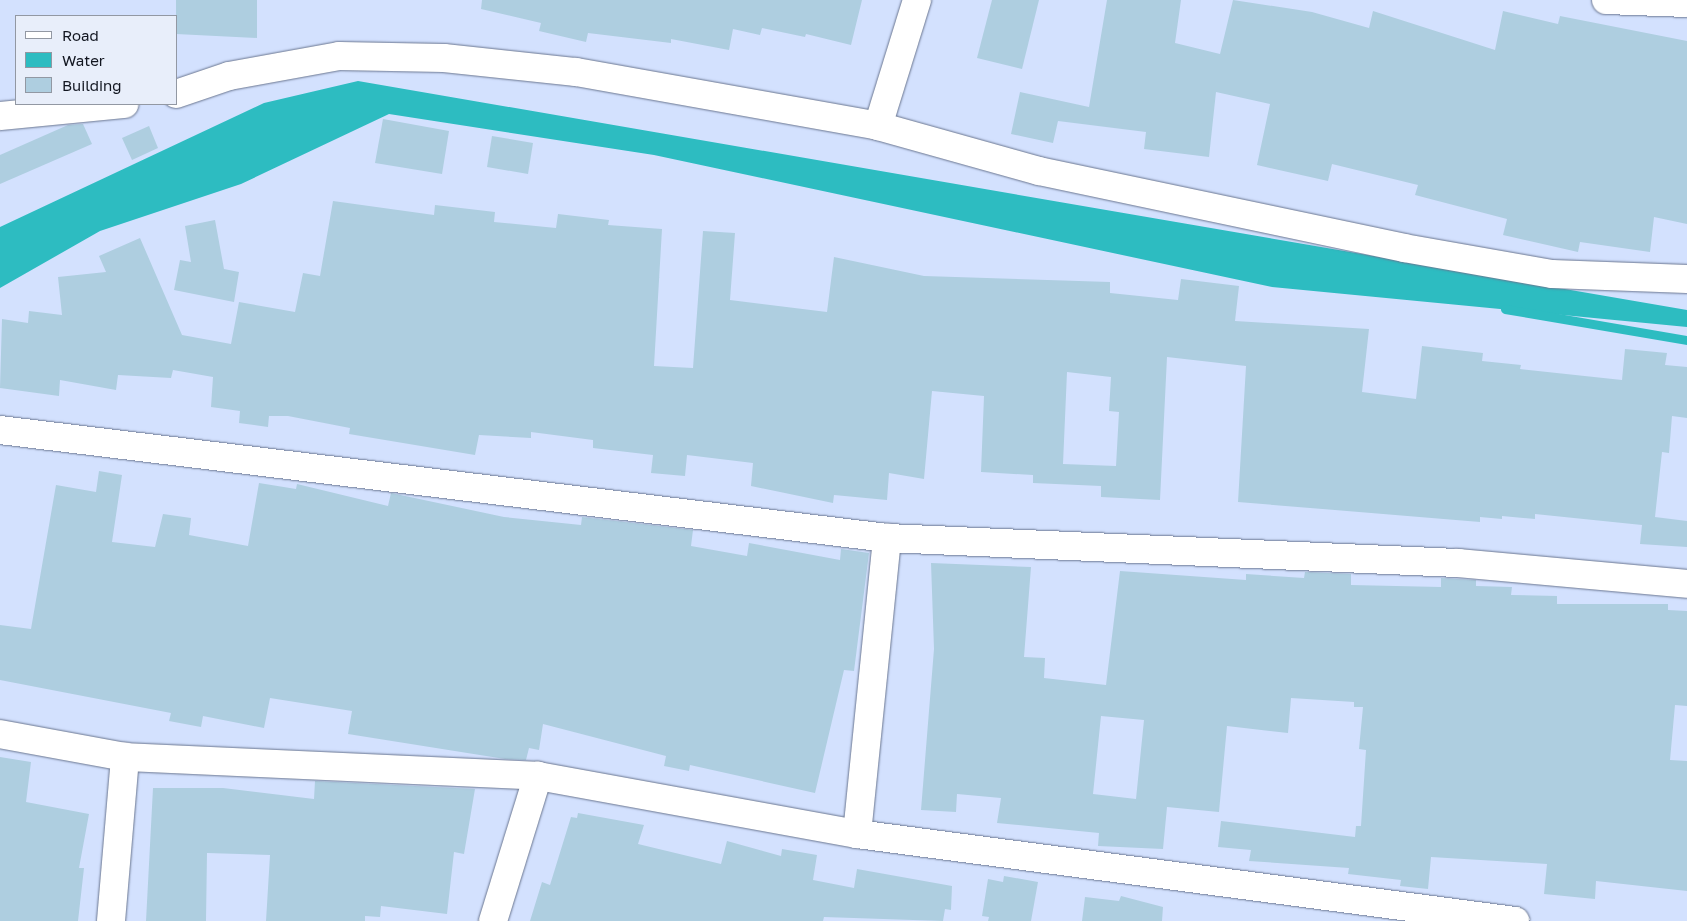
<!DOCTYPE html>
<style>
body{margin:0}
#map{position:relative;width:1687px;height:921px;overflow:hidden;background:#d3e1fe;font-family:"Golos Text",sans-serif}
div>[style]{position:absolute}
[style*='--x']{left:calc(var(--x)*1px);top:calc(var(--y)*1px);width:calc(var(--w)*1px);rotate:calc(var(--a)*1deg)}
.water>*{inset:0;background:#2dbcc1}
.stream>*{height:9px;margin:-4.5px;padding:0 4.5px;transform-origin:4.5px;border-radius:4.5px;background:#2dbcc1}
.building>*{inset:0;background:#aecee0}
.roads{filter:drop-shadow(0 0 1px #6a7690) drop-shadow(0 0 1px #6a7690)}
.minor>*{height:28px;margin:-14px;padding:0 14px;transform-origin:14px;border-radius:14px;background:#fff}
span{translate:-50% -50%;white-space:nowrap;text-align:center;line-height:1.15;-webkit-text-stroke:5px #e8eefa;paint-order:stroke}
.legend{position:absolute;left:15px;top:15px;width:162px;height:90px;box-sizing:border-box;background:#e8eefa;border:1px solid #9298a3;margin:0;padding:6px 9px;list-style:none;font-size:15px;color:#121620}
.legend li{display:flex;align-items:center;gap:10px;height:25px}
.legend b{width:25px;border:1px solid #9298a3}
</style>
<div id="map">
<div class="water">
<div style="clip-path:polygon(358px 81px,1687px 310px,1687px 327px,1272px 287px,654px 155px,389px 114px,241px 184px,100px 231px,0 288px,0 227px,264px 103px)"></div>
</div>
<div class="stream">
<div style="--x:1505;--y:309;--w:185;--a:9.7"></div>
</div>
<div class="building">
<div style="clip-path:polygon(176px 0,257px 0,257px 38px,176px 34px)"></div>
<div style="clip-path:polygon(482px 0,862px 0,851px 45px,806px 34px,805px 37px,762px 28px,760px 35px,733px 29px,729px 50px,671px 39px,671px 43px,588px 33px,586px 42px,539px 31px,541px 23px,481px 9px)"></div>
<div style="clip-path:polygon(992px 0,1039px 0,1022px 69px,977px 58px)"></div>
<div style="clip-path:polygon(1107px 0,1181px 0,1175px 43px,1220px 54px,1233px 0,1312px 12px,1369px 28px,1373px 11px,1495px 50px,1503px 11px,1558px 24px,1560px 16px,1687px 41px,1687px 224px,1654px 217px,1650px 252px,1580px 242px,1578px 252px,1503px 235px,1507px 219px,1415px 195px,1418px 185px,1332px 164px,1328px 181px,1257px 165px,1270px 104px,1216px 92px,1209px 157px,1144px 149px,1146px 132px,1058px 121px,1053px 143px,1011px 134px,1020px 92px,1089px 107px)"></div>
<div style="clip-path:polygon(383px 119px,449px 131px,442px 174px,375px 163px)"></div>
<div style="clip-path:polygon(83px 124px,92px 144px,0 184px,0 155px,68px 125px)"></div>
<div style="clip-path:polygon(149px 126px,158px 148px,132px 160px,122px 138px)"></div>
<div style="clip-path:polygon(492px 136px,533px 143px,528px 174px,487px 167px)"></div>
<div style="clip-path:polygon(evenodd,333px 201px,434px 215px,435px 205px,495px 212px,494px 222px,556px 228px,558px 214px,609px 220px,608px 225px,662px 229px,654px 366px,693px 368px,703px 231px,735px 233px,730px 300px,827px 312px,834px 257px,924px 276px,1110px 282px,1110px 293px,1178px 300px,1181px 279px,1239px 286px,1235px 321px,1369px 329px,1362px 392px,1416px 399px,1422px 346px,1483px 353px,1482px 361px,1521px 365px,1520px 369px,1622px 380px,1625px 349px,1667px 353px,1665px 365px,1687px 367px,1687px 418px,1672px 416px,1669px 453px,1662px 452px,1655px 517px,1687px 521px,1687px 547px,1640px 544px,1642px 525px,1535px 514px,1535px 519px,1502px 516px,1502px 519px,1480px 517px,1480px 522px,1238px 502px,1246px 366px,1167px 357px,1160px 500px,1101px 497px,1101px 486px,1033px 483px,1033px 475px,981px 472px,984px 396px,932px 391px,924px 479px,889px 473px,887px 500px,834px 495px,833px 503px,751px 486px,753px 463px,687px 455px,685px 476px,651px 473px,653px 455px,593px 448px,593px 440px,531px 432px,531px 438px,479px 435px,475px 455px,349px 434px,350px 428px,288px 416px,269px 416px,268px 427px,239px 423px,240px 411px,211px 407px,213px 377px,173px 370px,171px 378px,118px 375px,116px 390px,60px 380px,59px 396px,0 388px,2px 319px,28px 323px,29px 311px,62px 315px,58px 277px,106px 272px,99px 256px,140px 238px,182px 335px,231px 344px,239px 302px,295px 312px,303px 273px,320px 276px,333px 201px,1067px 372px,1111px 377px,1109px 411px,1119px 412px,1116px 466px,1063px 464px,1067px 372px)"></div>
<div style="clip-path:polygon(215px 220px,224px 269px,239px 272px,234px 302px,174px 290px,180px 260px,191px 262px,185px 226px)"></div>
<div style="clip-path:polygon(99px 471px,122px 475px,112px 542px,155px 547px,163px 514px,191px 518px,189px 535px,248px 546px,259px 483px,296px 489px,297px 484px,388px 506px,391px 493px,504px 517px,581px 525px,582px 517px,693px 530px,691px 546px,747px 556px,749px 543px,840px 560px,841px 549px,869px 553px,854px 671px,844px 670px,815px 793px,690px 765px,689px 771px,664px 766px,666px 756px,543px 724px,539px 750px,529px 748px,526px 760px,505px 759px,348px 734px,352px 711px,270px 698px,264px 728px,203px 716px,201px 727px,169px 721px,171px 713px,0 680px,0 625px,31px 629px,56px 485px,96px 492px)"></div>
<div style="clip-path:polygon(evenodd,931px 563px,1031px 567px,1024px 657px,1045px 658px,1044px 678px,1106px 685px,1120px 571px,1246px 580px,1246px 574px,1304px 578px,1305px 572px,1351px 574px,1351px 585px,1441px 587px,1441px 578px,1457px 579px,1476px 580px,1476px 586px,1512px 587px,1511px 595px,1557px 596px,1557px 604px,1668px 604px,1668px 610px,1687px 611px,1687px 706px,1675px 705px,1670px 760px,1687px 761px,1687px 891px,1596px 881px,1595px 899px,1544px 894px,1547px 864px,1431px 857px,1428px 889px,1400px 886px,1401px 880px,1348px 874px,1349px 868px,1249px 861px,1251px 850px,1218px 847px,1221px 821px,1355px 837px,1356px 826px,1361px 826px,1366px 750px,1359px 749px,1363px 707px,1354px 707px,1354px 702px,1291px 698px,1288px 733px,1227px 726px,1219px 812px,1167px 807px,1163px 849px,1098px 846px,1099px 833px,997px 823px,1001px 798px,957px 794px,956px 812px,921px 810px,934px 649px,931px 563px,1101px 716px,1144px 720px,1136px 799px,1093px 794px,1101px 716px)"></div>
<div style="clip-path:polygon(0 757px,31px 762px,26px 802px,89px 814px,79px 868px,84px 868px,78px 921px,0 921px)"></div>
<div style="clip-path:polygon(315px 781px,475px 789px,464px 854px,454px 852px,447px 914px,381px 906px,380px 917px,365px 916px,365px 921px,266px 921px,270px 855px,207px 853px,206px 921px,146px 921px,153px 788px,223px 788px,314px 799px)"></div>
<div style="clip-path:polygon(578px 813px,644px 825px,638px 844px,721px 864px,727px 841px,781px 856px,782px 849px,817px 855px,813px 880px,854px 888px,857px 869px,952px 886px,951px 910px,945px 909px,943px 921px,824px 917px,823px 921px,530px 921px,542px 882px,550px 885px,571px 817px,577px 818px)"></div>
<div style="clip-path:polygon(1004px 876px,1038px 882px,1031px 921px,988px 921px,989px 917px,982px 916px,988px 879px,1003px 882px)"></div>
<div style="clip-path:polygon(1121px 896px,1163px 907px,1162px 921px,1082px 921px,1085px 897px,1119px 901px)"></div>
</div>
<div class="roads">
<div class="minor">
<div style="--x:1606;--y:0;--w:81;--a:2.1"></div>
<div style="--x:176;--y:94;--w:56;--a:-18.8"></div>
<div style="--x:229;--y:76;--w:112;--a:-10.3"></div>
<div style="--x:339;--y:56;--w:105;--a:1.1"></div>
<div style="--x:444;--y:58;--w:133;--a:6.1"></div>
<div style="--x:576;--y:72;--w:307;--a:10.1"></div>
<div style="--x:878;--y:126;--w:167;--a:15.6"></div>
<div style="--x:1039;--y:171;--w:373;--a:11.9"></div>
<div style="--x:1404;--y:248;--w:150;--a:10"></div>
<div style="--x:1552;--y:274;--w:135;--a:2.1"></div>
<div style="--x:0;--y:116;--w:125;--a:-5.5"></div>
<div style="--x:878;--y:126;--w:132;--a:-72.8"></div>
<div style="--x:0;--y:430;--w:894;--a:6.94"></div>
<div style="--x:887;--y:538;--w:572;--a:2.51"></div>
<div style="--x:1458;--y:563;--w:230;--a:5.2"></div>
<div style="--x:0;--y:734;--w:127;--a:10.4"></div>
<div style="--x:125;--y:757;--w:413;--a:2.6"></div>
<div style="--x:538;--y:776;--w:324;--a:10.3"></div>
<div style="--x:857;--y:834;--w:664;--a:7.53"></div>
<div style="--x:857;--y:834;--w:298;--a:-84.2"></div>
<div style="--x:111;--y:921;--w:165;--a:-85.1"></div>
<div style="--x:493;--y:921;--w:152;--a:-72.8"></div>
</div>
</div>
<ul class="legend">
<li><b style="height:6px;background:#fff"></b>Road</li>
<li><b style="height:14px;background:#2dbcc1"></b>Water</li>
<li><b style="height:14px;background:#aecee0"></b>Building</li>
</ul>
</div>
